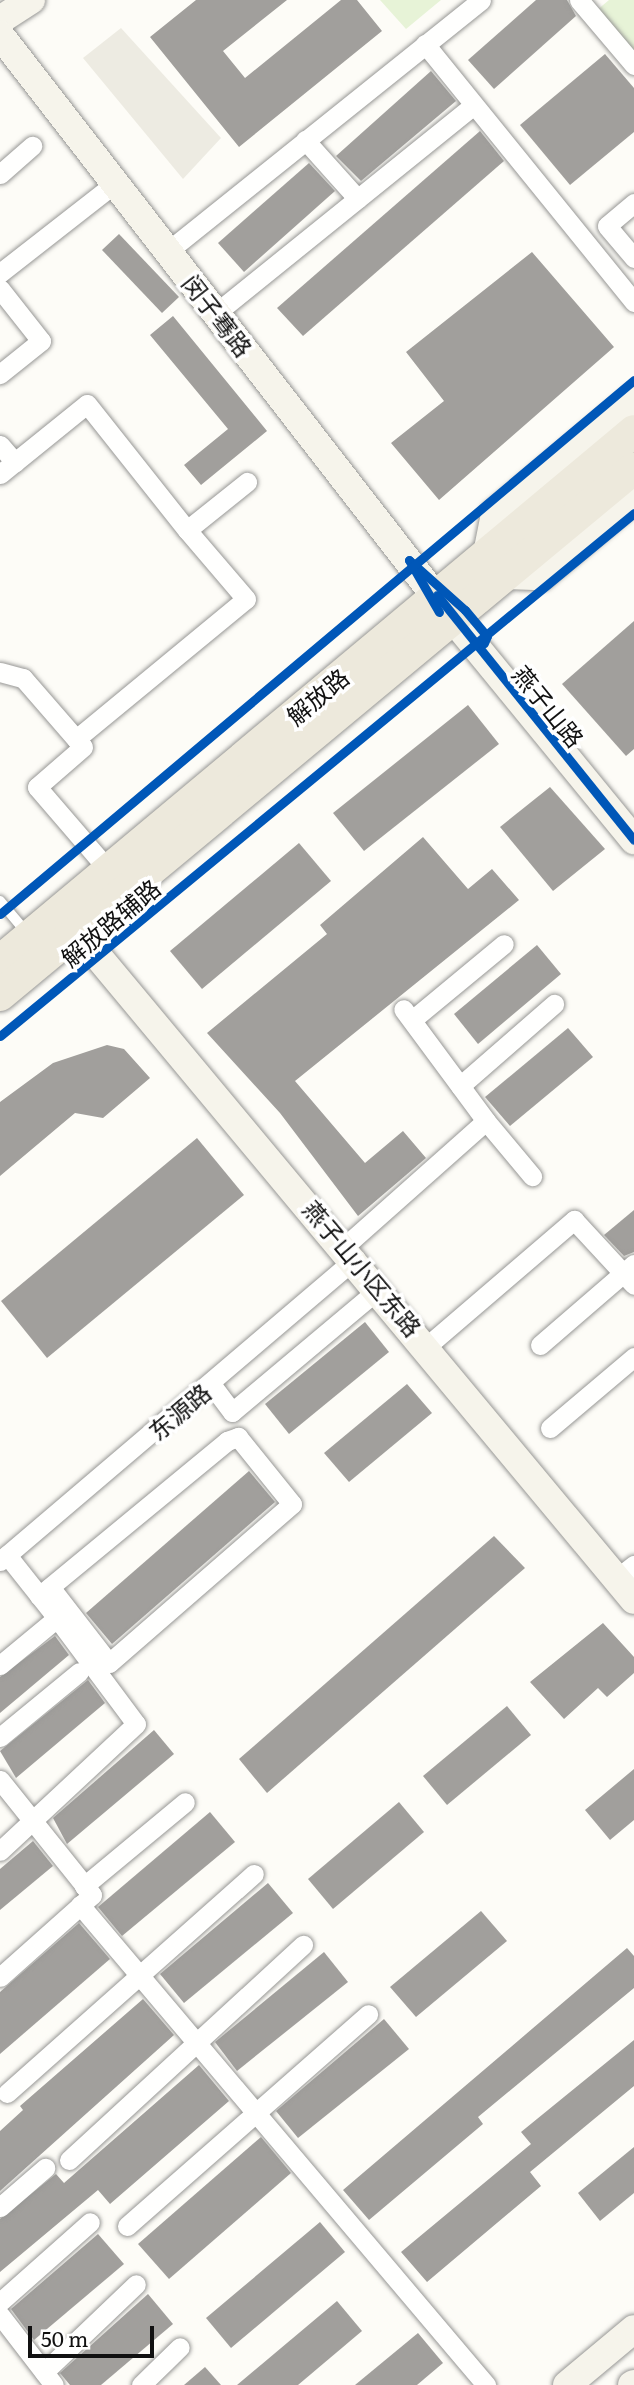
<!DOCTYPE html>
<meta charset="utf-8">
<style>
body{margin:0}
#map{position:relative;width:634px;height:2385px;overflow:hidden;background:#fdfcf7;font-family:Literata,"Noto Sans SC",serif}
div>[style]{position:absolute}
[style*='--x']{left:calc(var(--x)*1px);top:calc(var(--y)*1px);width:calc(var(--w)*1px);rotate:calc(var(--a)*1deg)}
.green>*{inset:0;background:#e7f3d7}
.plaza>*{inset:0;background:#edebe2}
.building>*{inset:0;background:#a19f9c}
.roads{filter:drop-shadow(0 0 2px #979795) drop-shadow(0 0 2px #979795)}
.lane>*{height:10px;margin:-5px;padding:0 5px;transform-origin:5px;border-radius:5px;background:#fffffe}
.street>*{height:19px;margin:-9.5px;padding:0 9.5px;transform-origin:9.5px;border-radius:9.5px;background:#fffffe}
.secondary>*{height:28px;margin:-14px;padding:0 14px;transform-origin:14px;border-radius:14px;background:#f6f4eb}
.primary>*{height:32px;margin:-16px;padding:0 16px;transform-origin:16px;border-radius:16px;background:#ede9dc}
.cycleway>*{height:9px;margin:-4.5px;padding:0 4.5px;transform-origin:4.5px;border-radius:4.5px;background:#0057b8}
span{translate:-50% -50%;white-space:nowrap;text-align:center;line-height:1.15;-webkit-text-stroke:7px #fff;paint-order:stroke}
.street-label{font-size:24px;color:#111}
.scale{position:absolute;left:28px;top:2326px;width:126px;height:32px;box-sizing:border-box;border:4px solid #111;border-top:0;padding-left:9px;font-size:21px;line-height:24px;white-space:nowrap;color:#111;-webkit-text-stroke:5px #fff;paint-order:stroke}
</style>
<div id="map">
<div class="green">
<div style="clip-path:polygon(380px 0,441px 0,406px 29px)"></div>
<div style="clip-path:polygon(609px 0,634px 0,634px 57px,596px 11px)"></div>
</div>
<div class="plaza">
<div style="clip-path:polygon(121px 28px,221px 138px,183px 179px,83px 58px)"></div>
</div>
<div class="building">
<div style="clip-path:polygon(196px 0,287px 0,223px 51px,245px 78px,341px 0,357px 0,382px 31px,239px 147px,150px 37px)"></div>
<div style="clip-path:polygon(536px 0,567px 0,576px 16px,494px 89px,468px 60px)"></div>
<div style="clip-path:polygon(605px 54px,634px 88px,634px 132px,570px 185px,520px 125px)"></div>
<div style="clip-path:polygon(431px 71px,456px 101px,361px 181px,336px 156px)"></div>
<div style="clip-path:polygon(480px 131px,504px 161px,303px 336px,277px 308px)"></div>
<div style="clip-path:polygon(309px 163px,335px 191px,244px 272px,218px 243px)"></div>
<div style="clip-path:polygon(119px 234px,179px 297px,162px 313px,102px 250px)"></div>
<div style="clip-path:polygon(532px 252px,614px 347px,439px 500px,391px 443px,444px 401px,406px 352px)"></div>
<div style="clip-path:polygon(173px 316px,267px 431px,201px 485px,184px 465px,228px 429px,150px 335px)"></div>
<div style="clip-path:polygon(634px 621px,634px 749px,626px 756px,562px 684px)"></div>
<div style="clip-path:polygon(468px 705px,499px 744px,364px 851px,333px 813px)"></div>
<div style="clip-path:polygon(550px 787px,605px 849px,553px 891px,500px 827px)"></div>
<div style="clip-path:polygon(423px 837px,468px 889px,492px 869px,519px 900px,295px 1081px,365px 1163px,403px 1131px,426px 1158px,358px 1216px,280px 1113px,207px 1033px,327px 934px,320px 925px)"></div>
<div style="clip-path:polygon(299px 843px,331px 881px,202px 989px,170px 951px)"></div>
<div style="clip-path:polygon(537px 945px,561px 974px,478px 1044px,454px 1014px)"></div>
<div style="clip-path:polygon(568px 1028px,593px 1057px,510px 1126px,485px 1097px)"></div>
<div style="clip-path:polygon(107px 1045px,124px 1049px,150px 1078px,103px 1118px,75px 1113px,0 1176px,0 1102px,53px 1063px)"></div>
<div style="clip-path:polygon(197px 1138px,244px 1195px,47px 1358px,1px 1301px)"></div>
<div style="clip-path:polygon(634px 1210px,634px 1252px,624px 1256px,604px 1235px)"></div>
<div style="clip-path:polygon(365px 1322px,389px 1352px,289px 1434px,265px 1404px)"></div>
<div style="clip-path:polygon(407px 1384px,432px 1413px,349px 1482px,324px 1453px)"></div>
<div style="clip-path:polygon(249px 1471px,275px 1502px,112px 1644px,86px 1613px)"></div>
<div style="clip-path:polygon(494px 1536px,525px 1568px,267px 1793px,239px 1759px)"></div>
<div style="clip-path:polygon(603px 1623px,634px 1657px,634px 1673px,607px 1697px,598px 1688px,564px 1719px,530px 1682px)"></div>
<div style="clip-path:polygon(55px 1636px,69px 1655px,0 1713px,0 1677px)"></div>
<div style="clip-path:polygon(88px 1680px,105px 1703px,16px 1778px,0 1751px)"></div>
<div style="clip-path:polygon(507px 1706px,531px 1735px,447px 1805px,423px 1776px)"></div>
<div style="clip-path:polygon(154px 1730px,174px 1754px,67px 1844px,53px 1818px)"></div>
<div style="clip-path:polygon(634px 1769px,634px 1820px,610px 1840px,585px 1810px)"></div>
<div style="clip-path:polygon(399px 1802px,424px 1832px,333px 1909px,308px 1879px)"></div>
<div style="clip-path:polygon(210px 1812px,235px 1842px,122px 1936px,98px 1907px)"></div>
<div style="clip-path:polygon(33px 1841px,53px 1866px,0 1910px,0 1869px)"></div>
<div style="clip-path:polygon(268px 1883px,293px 1913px,184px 2003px,160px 1974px)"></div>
<div style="clip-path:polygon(481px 1911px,507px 1941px,416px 2017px,390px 1987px)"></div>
<div style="clip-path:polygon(79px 1923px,110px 1959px,0 2054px,0 1992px)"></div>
<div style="clip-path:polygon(627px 1948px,634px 1956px,634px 1988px,478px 2117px,483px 2124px,369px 2220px,343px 2190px)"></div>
<div style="clip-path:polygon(324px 1952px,348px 1982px,237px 2071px,215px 2042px)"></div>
<div style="clip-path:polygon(143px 1999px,174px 2035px,0 2191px,0 2131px,23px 2110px,20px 2106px)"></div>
<div style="clip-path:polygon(384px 2019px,409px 2049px,298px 2138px,276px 2111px)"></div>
<div style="clip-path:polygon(634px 2040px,634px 2086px,530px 2172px,541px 2186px,427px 2282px,401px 2252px,531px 2144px,521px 2132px)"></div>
<div style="clip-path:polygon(199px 2065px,229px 2101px,110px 2204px,98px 2190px,0 2272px,0 2219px,56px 2174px,64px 2183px)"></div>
<div style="clip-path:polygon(261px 2137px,291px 2173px,169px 2279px,138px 2244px)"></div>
<div style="clip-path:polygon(634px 2147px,634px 2193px,600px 2221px,578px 2193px)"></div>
<div style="clip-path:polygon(320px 2222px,345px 2252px,231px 2348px,206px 2318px)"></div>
<div style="clip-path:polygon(98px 2234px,124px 2264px,34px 2340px,11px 2309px)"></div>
<div style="clip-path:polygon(148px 2294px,173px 2324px,101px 2385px,70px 2385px,60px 2373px)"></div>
<div style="clip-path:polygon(337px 2301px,362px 2331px,298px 2385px,237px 2385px)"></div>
<div style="clip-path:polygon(418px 2333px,443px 2363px,417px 2385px,355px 2385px)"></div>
<div style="clip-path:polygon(205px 2367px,221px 2385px,184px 2385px)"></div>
</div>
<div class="roads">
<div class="lane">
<div style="--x:0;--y:901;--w:31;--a:50"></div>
</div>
<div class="street">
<div style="--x:579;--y:0;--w:85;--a:49.8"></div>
<div style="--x:425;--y:44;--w:332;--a:51"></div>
<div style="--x:305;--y:140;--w:79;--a:48.1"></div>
<div style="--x:0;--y:174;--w:43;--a:-41.2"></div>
<div style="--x:634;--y:203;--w:35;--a:140"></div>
<div style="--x:607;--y:226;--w:42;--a:49.8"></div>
<div style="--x:168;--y:251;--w:401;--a:-38.7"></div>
<div style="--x:0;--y:273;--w:146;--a:-38"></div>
<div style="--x:0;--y:289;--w:66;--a:51.7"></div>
<div style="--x:41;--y:341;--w:53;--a:141.2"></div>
<div style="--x:216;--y:313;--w:331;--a:-38.9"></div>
<div style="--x:0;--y:445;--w:23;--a:49"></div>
<div style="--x:15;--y:462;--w:92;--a:-38.9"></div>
<div style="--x:87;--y:404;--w:161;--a:51.6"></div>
<div style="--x:0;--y:474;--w:19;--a:-39"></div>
<div style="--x:0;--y:672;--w:24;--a:15"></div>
<div style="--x:23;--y:678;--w:91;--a:49"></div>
<div style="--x:83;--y:747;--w:61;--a:139"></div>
<div style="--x:37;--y:787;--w:95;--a:49.3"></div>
<div style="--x:76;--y:739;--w:220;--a:-39.5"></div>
<div style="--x:246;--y:599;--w:91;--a:-130.5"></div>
<div style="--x:187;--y:530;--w:77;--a:-38.7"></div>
<div style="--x:412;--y:1020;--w:119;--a:-39.6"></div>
<div style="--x:460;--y:1086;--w:125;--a:-41.1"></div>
<div style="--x:486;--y:1121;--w:72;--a:50.1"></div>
<div style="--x:345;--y:1246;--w:188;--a:-41.6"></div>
<div style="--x:486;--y:1121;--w:139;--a:-126.5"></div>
<div style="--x:540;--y:1345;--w:124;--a:-40.8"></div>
<div style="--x:427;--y:1346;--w:194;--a:-40.6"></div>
<div style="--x:574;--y:1220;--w:88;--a:47.3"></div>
<div style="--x:211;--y:1384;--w:35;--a:53"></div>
<div style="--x:232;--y:1412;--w:193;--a:-40"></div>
<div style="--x:550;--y:1428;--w:110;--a:-40.2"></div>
<div style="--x:7;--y:1555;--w:80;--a:51.6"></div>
<div style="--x:0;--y:1561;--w:467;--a:-40.4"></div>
<div style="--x:616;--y:1579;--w:23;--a:-38"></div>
<div style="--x:39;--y:1596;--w:244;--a:-39.5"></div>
<div style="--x:227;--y:1441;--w:12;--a:-20"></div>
<div style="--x:238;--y:1437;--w:86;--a:51.1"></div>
<div style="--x:292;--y:1504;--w:242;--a:139"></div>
<div style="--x:109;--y:1663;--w:96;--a:-127.8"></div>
<div style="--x:0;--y:1665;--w:74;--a:-39.5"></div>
<div style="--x:57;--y:1618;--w:132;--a:53.3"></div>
<div style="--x:136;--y:1724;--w:186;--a:137"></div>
<div style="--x:0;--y:1737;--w:102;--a:-39.4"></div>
<div style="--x:0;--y:1780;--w:147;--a:51.3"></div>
<div style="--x:92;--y:1895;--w:123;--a:138.3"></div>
<div style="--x:91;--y:1894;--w:11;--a:-131"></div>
<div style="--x:84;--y:1886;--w:131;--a:-39.7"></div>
<div style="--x:80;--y:1905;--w:629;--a:49.77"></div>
<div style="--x:7;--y:2093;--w:330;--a:-41.6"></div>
<div style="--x:69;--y:2160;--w:318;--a:-42.6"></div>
<div style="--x:0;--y:2207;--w:60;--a:-40.9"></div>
<div style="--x:127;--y:2226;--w:321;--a:-41.3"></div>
<div style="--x:0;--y:2302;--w:120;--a:-41.6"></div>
<div style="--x:0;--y:2315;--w:88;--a:52.4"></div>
<div style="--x:44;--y:2372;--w:127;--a:-43.7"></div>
<div style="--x:141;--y:2385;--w:54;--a:-44.3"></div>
</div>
<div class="secondary">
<div style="--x:0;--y:20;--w:37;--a:-33"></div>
<div style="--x:0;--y:35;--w:739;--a:52.2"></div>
<div style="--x:453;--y:619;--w:286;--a:50.7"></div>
<div style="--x:487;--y:554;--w:41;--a:-78.7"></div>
<div style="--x:495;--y:514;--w:180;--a:-39.6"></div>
<div style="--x:506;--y:575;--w:35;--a:2"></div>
<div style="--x:541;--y:576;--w:121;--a:-40"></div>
<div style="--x:86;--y:942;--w:856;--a:50.21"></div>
<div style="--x:567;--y:2385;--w:87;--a:-39.9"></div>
<div style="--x:632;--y:2385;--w:2;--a:-27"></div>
</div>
<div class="primary">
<div style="--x:0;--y:961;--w:826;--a:-39.89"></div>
<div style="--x:0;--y:995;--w:824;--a:-39.73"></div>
</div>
</div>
<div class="cycleway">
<div style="--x:437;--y:595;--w:314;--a:51.2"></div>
<div style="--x:439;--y:612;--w:60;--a:-120"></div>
<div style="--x:409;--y:560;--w:75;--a:41.8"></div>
<div style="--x:465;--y:610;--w:34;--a:50"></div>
<div style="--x:487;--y:636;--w:8;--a:113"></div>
<div style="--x:0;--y:914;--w:829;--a:-40.11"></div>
<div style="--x:0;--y:1036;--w:822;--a:-39.52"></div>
</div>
<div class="street-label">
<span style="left:218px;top:315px;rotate:52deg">闵子骞路</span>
<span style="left:317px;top:696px;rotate:-40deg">解放路</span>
<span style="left:549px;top:706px;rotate:51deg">燕子山路</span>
<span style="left:110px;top:922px;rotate:-40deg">解放路辅路</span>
<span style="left:363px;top:1268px;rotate:50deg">燕子山小区东路</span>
<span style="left:179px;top:1411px;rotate:-40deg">东源路</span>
</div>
<div class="scale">50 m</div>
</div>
